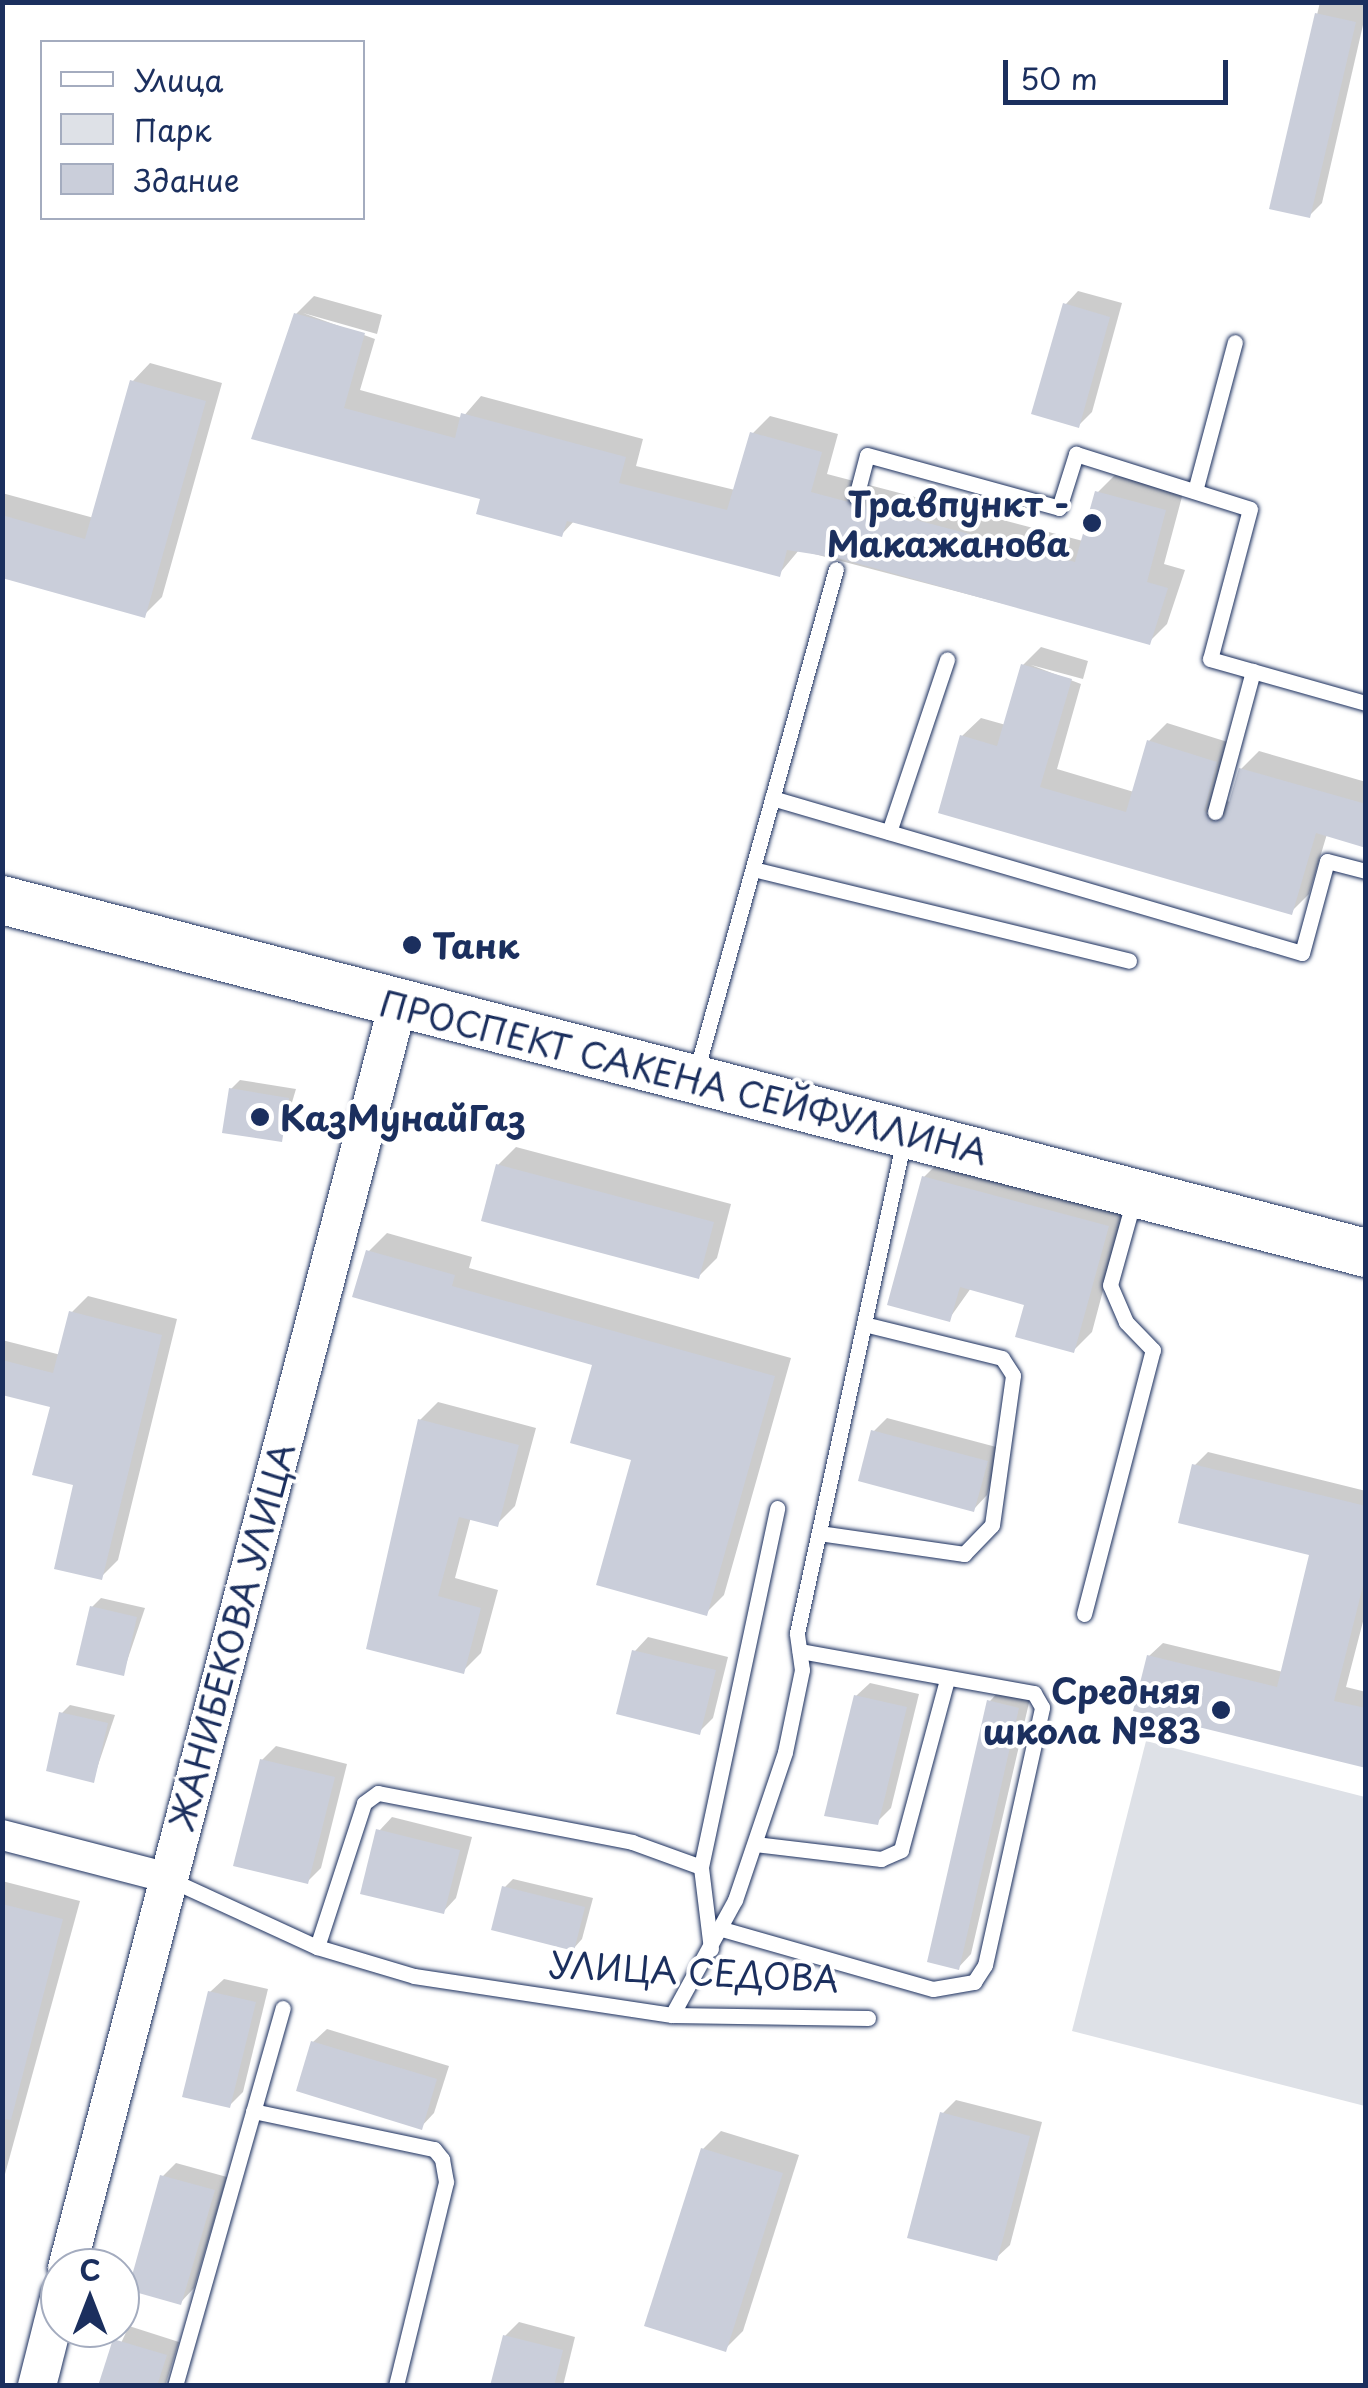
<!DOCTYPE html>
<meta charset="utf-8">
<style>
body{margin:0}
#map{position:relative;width:1368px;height:2388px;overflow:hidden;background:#fff;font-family:"Playpen Sans",sans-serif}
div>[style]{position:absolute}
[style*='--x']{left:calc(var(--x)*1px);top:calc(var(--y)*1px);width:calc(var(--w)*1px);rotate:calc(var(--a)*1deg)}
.green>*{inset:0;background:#dee1e7}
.shadow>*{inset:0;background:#0003}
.building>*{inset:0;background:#caceda}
.roads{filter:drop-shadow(0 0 2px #1b2f5e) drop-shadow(0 0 2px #1b2f5e)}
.service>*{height:15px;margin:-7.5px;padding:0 7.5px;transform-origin:7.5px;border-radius:7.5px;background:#fff}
.minor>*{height:30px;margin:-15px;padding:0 15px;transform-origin:15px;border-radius:15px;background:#fff}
.tertiary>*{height:38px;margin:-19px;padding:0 19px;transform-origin:19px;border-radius:19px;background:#fff}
.primary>*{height:48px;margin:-24px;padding:0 24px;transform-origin:24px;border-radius:24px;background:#fff}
.dots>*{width:28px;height:28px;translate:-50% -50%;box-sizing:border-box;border:5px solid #fff;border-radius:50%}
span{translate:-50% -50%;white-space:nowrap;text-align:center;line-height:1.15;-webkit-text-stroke:8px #fff;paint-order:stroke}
.poi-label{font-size:35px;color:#1b2f5e;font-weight:700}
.right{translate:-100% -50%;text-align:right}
.left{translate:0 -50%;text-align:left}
.street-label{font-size:35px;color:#1b2f5e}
.frame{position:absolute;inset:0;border:5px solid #1b2f5e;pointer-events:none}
.legend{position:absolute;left:40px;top:40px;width:325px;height:180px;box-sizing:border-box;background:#fff;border:2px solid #a4acbf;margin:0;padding:12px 18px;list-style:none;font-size:30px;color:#1b2f5e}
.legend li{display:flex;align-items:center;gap:20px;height:50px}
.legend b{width:50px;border:2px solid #a4acbf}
.north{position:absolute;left:40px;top:2248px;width:100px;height:100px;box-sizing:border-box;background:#fff;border:2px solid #a4acbf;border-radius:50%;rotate:0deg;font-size:28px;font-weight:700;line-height:40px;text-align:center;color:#1b2f5e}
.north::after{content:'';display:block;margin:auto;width:35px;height:45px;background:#1b2f5e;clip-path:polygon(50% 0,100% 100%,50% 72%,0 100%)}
.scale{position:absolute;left:1003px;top:60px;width:225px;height:45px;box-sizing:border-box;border:5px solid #1b2f5e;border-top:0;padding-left:12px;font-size:30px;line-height:35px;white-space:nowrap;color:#1b2f5e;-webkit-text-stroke:8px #fff;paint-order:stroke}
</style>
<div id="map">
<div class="green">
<div style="clip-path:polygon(1146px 1741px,1365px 1797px,1365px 2106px,1072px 2031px)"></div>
</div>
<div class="shadow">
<div style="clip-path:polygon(1320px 2px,1366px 2px,1366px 12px,1322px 203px,1310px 215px,1272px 207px)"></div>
<div style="clip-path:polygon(1078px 291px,1122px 303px,1092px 412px,1079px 425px,1065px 305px)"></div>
<div style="clip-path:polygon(314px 296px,382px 315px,377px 334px,303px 313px,375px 339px,360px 390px,462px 418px,481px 396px,643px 439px,636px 466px,735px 490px,752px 434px,770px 416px,838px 434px,827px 474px,1083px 541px,1097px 493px,1115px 475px,1183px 493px,1164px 564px,1185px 570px,1167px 624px,1149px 642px,799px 550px,779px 574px,575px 520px,562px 534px,483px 497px,254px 437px,296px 314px)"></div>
<div style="clip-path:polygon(150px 363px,222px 383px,162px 597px,144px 615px,2px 575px,2px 493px,94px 518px,132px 382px)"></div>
<div style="clip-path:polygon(1041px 647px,1088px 661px,1083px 679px,1031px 665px,1081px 684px,1057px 769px,1134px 792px,1149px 741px,1167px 723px,1234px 744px,1221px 791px,1231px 805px,1241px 769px,1259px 751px,1366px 782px,1366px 845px,1327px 834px,1309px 894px,1291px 912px,941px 811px,962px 736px,981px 718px,1006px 725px,1023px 665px)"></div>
<div style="clip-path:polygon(240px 1080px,296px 1089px,281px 1139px,231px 1089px)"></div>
<div style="clip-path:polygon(516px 1147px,731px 1204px,717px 1258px,699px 1276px,498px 1165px)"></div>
<div style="clip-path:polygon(942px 1159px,1125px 1208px,1092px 1332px,1073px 1351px,1027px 1303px,971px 1288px,949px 1319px,924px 1177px)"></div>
<div style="clip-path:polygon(387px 1233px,472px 1257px,469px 1268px,791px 1358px,724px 1595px,706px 1613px,595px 1363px,368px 1252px)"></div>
<div style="clip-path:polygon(88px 1296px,177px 1319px,118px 1560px,101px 1577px,53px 1406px,2px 1393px,2px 1340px,61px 1355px,71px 1313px)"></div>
<div style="clip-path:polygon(438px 1402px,536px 1428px,515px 1506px,497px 1524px,471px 1517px,455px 1578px,498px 1590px,481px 1653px,463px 1671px,369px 1647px,420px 1420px)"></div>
<div style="clip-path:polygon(887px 1418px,1000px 1448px,987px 1495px,974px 1509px,874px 1431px)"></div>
<div style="clip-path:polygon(1208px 1452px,1366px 1491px,1366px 1610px,1346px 1687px,1366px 1692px,1366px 1765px,1149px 1656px,1163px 1643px,1283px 1672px,1312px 1553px,1194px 1466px)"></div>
<div style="clip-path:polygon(101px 1598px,145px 1608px,123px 1673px,92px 1607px)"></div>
<div style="clip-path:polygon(648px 1637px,728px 1657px,713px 1718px,699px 1732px,635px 1651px)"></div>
<div style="clip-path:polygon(870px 1683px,919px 1694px,891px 1808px,877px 1822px,856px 1696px)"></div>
<div style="clip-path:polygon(1003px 1687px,1031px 1694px,971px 1954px,958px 1968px,990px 1701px)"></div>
<div style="clip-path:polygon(70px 1705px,115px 1715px,93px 1780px,62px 1713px)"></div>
<div style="clip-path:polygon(276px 1746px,347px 1764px,321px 1868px,307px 1882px,262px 1760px)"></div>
<div style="clip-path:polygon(392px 1817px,472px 1837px,456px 1898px,443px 1912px,379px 1831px)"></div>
<div style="clip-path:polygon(513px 1879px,593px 1898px,582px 1939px,574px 1948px,504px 1888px)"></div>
<div style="clip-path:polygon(2px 1881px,80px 1901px,2px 2185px)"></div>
<div style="clip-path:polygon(224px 1979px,268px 1989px,243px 2092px,230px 2105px,210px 1992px)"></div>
<div style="clip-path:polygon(327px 2029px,449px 2066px,434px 2113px,421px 2127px,313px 2042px)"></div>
<div style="clip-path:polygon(956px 2100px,1042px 2122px,1010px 2245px,996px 2258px,943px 2113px)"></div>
<div style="clip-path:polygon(721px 2131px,799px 2155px,743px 2331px,725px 2349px,703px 2149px)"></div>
<div style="clip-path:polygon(176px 2163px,227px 2177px,194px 2288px,181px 2302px,163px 2176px)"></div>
<div style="clip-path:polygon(519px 2322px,575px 2337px,563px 2386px,493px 2386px,505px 2336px)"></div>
<div style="clip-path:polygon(129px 2326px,179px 2342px,165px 2386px,101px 2386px)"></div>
</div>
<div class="building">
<div style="clip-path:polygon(1315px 13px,1356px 22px,1310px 218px,1269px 209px)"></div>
<div style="clip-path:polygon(1063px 303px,1110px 317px,1079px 428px,1031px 414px)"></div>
<div style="clip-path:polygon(294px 313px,365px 333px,344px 408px,455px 438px,461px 413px,626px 457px,619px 483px,727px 510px,750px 432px,822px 452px,811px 492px,1075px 562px,1095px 491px,1166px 510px,1147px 582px,1168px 588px,1150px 645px,838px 558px,787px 550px,780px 577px,567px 521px,562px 537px,476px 514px,480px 499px,251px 439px)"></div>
<div style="clip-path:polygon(130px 380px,206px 401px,145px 618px,2px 578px,2px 515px,85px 539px)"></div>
<div style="clip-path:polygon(1021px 664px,1072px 679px,1040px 787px,1126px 812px,1147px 740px,1217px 762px,1204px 810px,1211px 822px,1225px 816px,1239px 768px,1366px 804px,1366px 848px,1316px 833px,1292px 915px,938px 813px,960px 735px,997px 746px)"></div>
<div style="clip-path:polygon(229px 1088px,289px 1098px,282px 1142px,222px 1133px)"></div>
<div style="clip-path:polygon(496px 1164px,714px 1222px,699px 1279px,481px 1221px)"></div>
<div style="clip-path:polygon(922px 1176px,1109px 1226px,1074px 1353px,1015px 1337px,1024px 1305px,960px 1287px,950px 1322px,887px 1305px)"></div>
<div style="clip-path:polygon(366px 1250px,455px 1275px,452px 1286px,775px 1376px,707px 1616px,596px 1585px,631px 1460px,570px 1443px,592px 1365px,352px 1297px)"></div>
<div style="clip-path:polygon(69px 1311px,162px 1335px,102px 1580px,54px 1569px,73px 1485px,32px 1475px,50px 1407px,2px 1395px,2px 1360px,53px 1373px)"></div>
<div style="clip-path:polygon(418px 1419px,519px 1445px,498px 1527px,459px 1517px,438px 1596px,481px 1608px,464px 1674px,366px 1649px)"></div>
<div style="clip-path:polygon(871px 1430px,988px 1461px,974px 1512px,858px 1481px)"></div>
<div style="clip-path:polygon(1192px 1464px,1366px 1506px,1366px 1574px,1334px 1701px,1366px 1708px,1366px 1768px,1133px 1711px,1147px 1655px,1277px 1687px,1309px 1555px,1178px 1523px)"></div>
<div style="clip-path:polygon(90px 1606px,137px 1617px,124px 1676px,76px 1665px)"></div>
<div style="clip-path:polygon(632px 1650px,716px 1670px,700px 1735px,616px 1714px)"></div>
<div style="clip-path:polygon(854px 1695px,907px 1707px,878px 1825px,824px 1816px)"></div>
<div style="clip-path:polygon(987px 1700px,1019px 1708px,959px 1970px,927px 1962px)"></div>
<div style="clip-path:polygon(59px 1712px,108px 1723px,94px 1783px,46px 1771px)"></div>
<div style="clip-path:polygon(260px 1759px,335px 1777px,308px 1884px,233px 1866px)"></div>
<div style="clip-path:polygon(376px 1829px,460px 1850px,444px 1914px,360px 1894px)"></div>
<div style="clip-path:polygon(502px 1886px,585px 1907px,574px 1951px,491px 1930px)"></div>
<div style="clip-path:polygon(2px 1904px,63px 1919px,11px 2120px,2px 2119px)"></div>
<div style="clip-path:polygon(208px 1991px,256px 2002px,230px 2108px,182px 2097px)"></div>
<div style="clip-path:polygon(311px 2041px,437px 2079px,422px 2130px,296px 2091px)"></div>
<div style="clip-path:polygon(940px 2112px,1030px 2136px,997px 2261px,907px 2238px)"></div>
<div style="clip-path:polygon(701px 2148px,783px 2173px,726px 2352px,644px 2326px)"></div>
<div style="clip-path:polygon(160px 2175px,215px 2190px,181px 2305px,128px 2290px)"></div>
<div style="clip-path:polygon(503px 2335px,563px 2350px,554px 2386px,490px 2386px)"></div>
<div style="clip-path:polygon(113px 2339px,167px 2355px,157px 2386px,98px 2386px)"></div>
</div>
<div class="roads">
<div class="service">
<div style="--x:1195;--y:491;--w:154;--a:-75"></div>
<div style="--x:856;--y:497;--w:43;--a:-75.3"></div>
<div style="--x:867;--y:455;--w:199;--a:15.4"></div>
<div style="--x:1059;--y:508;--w:57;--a:-72.5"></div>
<div style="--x:1076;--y:454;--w:182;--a:17.5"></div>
<div style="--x:1250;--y:509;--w:155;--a:104.9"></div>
<div style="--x:1210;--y:659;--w:162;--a:15.8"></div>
<div style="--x:772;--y:798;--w:552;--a:16.3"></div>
<div style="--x:1302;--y:953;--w:95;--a:-74.8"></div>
<div style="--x:1327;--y:861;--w:40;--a:14.4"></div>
<div style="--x:1215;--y:812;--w:146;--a:-74.9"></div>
<div style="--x:889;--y:832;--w:182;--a:-71.4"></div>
<div style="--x:753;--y:869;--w:387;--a:13.7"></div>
<div style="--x:695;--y:1076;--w:526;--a:-74.46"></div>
<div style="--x:819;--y:1533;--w:147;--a:8.2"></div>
<div style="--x:964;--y:1554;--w:40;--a:-46"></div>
<div style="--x:992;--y:1525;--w:151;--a:-82"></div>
<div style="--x:1013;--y:1375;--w:20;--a:-123"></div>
<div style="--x:1002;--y:1358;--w:142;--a:-166.2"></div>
<div style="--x:1084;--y:1614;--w:273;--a:-75.4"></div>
<div style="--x:1153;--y:1350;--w:39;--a:-134"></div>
<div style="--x:1126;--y:1322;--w:40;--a:-113.4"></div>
<div style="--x:1110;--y:1285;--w:89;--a:-74.4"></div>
<div style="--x:755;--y:1844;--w:127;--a:6.8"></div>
<div style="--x:881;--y:1859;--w:22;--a:-24"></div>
<div style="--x:901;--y:1850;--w:176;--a:-74.9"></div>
<div style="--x:169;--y:1879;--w:163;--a:24.7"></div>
<div style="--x:317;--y:1947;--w:101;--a:16.6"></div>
<div style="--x:414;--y:1976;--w:261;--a:8.6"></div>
<div style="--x:672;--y:2015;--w:196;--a:0.9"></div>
<div style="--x:722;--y:1929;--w:219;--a:15.9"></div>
<div style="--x:933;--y:1989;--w:42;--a:-9.7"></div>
<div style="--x:974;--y:1982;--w:20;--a:-57"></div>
<div style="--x:985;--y:1965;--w:264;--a:-77.5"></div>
<div style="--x:1042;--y:1707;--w:16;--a:-120"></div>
<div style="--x:1034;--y:1693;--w:238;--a:-169.8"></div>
<div style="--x:317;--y:1947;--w:151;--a:-71.9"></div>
<div style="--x:364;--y:1803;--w:17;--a:-36"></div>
<div style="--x:378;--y:1793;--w:259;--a:10.9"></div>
<div style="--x:632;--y:1842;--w:73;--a:19.9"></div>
<div style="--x:711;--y:1949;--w:83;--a:-97"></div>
<div style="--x:701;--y:1867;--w:367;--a:-78"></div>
<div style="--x:672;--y:2015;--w:131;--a:-61.3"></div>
<div style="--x:735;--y:1900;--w:156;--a:-71.3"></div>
<div style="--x:785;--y:1752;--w:84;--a:-78.3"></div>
<div style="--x:802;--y:1670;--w:37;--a:-98"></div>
<div style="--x:797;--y:1633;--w:505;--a:-77.78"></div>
<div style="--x:253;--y:2111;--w:185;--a:11.9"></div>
<div style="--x:434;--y:2149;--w:13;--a:51"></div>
<div style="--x:442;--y:2159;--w:23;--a:80"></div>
<div style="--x:446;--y:2182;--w:210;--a:103.8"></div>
<div style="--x:175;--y:2386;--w:393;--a:-74.1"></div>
</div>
<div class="minor">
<div style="--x:2;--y:1835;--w:171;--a:14.5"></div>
</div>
<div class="tertiary">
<div style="--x:67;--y:2268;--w:1307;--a:-75.33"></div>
<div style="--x:37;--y:2386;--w:94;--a:-75.8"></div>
</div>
<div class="primary">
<div style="--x:2;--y:900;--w:1409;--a:14.51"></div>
</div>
</div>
<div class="dots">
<div style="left:1092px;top:523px;background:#1b2f5e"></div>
<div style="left:412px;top:945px;background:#1b2f5e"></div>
<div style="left:260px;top:1117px;background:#1b2f5e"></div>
<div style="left:1221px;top:1710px;background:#1b2f5e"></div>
</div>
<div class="poi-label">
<span class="right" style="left:1070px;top:523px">Травпункт -<br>Макажанова</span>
<span class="left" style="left:432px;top:945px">Танк</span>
<span class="left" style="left:280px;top:1117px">КазМунайГаз</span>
<span class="right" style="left:1201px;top:1710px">Средняя<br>школа №83</span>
</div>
<div class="street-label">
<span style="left:684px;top:1077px;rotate:14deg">ПРОСПЕКТ САКЕНА СЕЙФУЛЛИНА</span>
<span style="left:231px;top:1636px;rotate:-75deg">ЖАНИБЕКОВА УЛИЦА</span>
<span style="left:694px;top:1971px;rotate:3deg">УЛИЦА СЕДОВА</span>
</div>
<div class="frame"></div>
<ul class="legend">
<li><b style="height:12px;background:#fff"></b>Улица</li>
<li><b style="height:28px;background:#dee1e7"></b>Парк</li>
<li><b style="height:28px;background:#caceda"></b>Здание</li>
</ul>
<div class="north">С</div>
<div class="scale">50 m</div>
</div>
